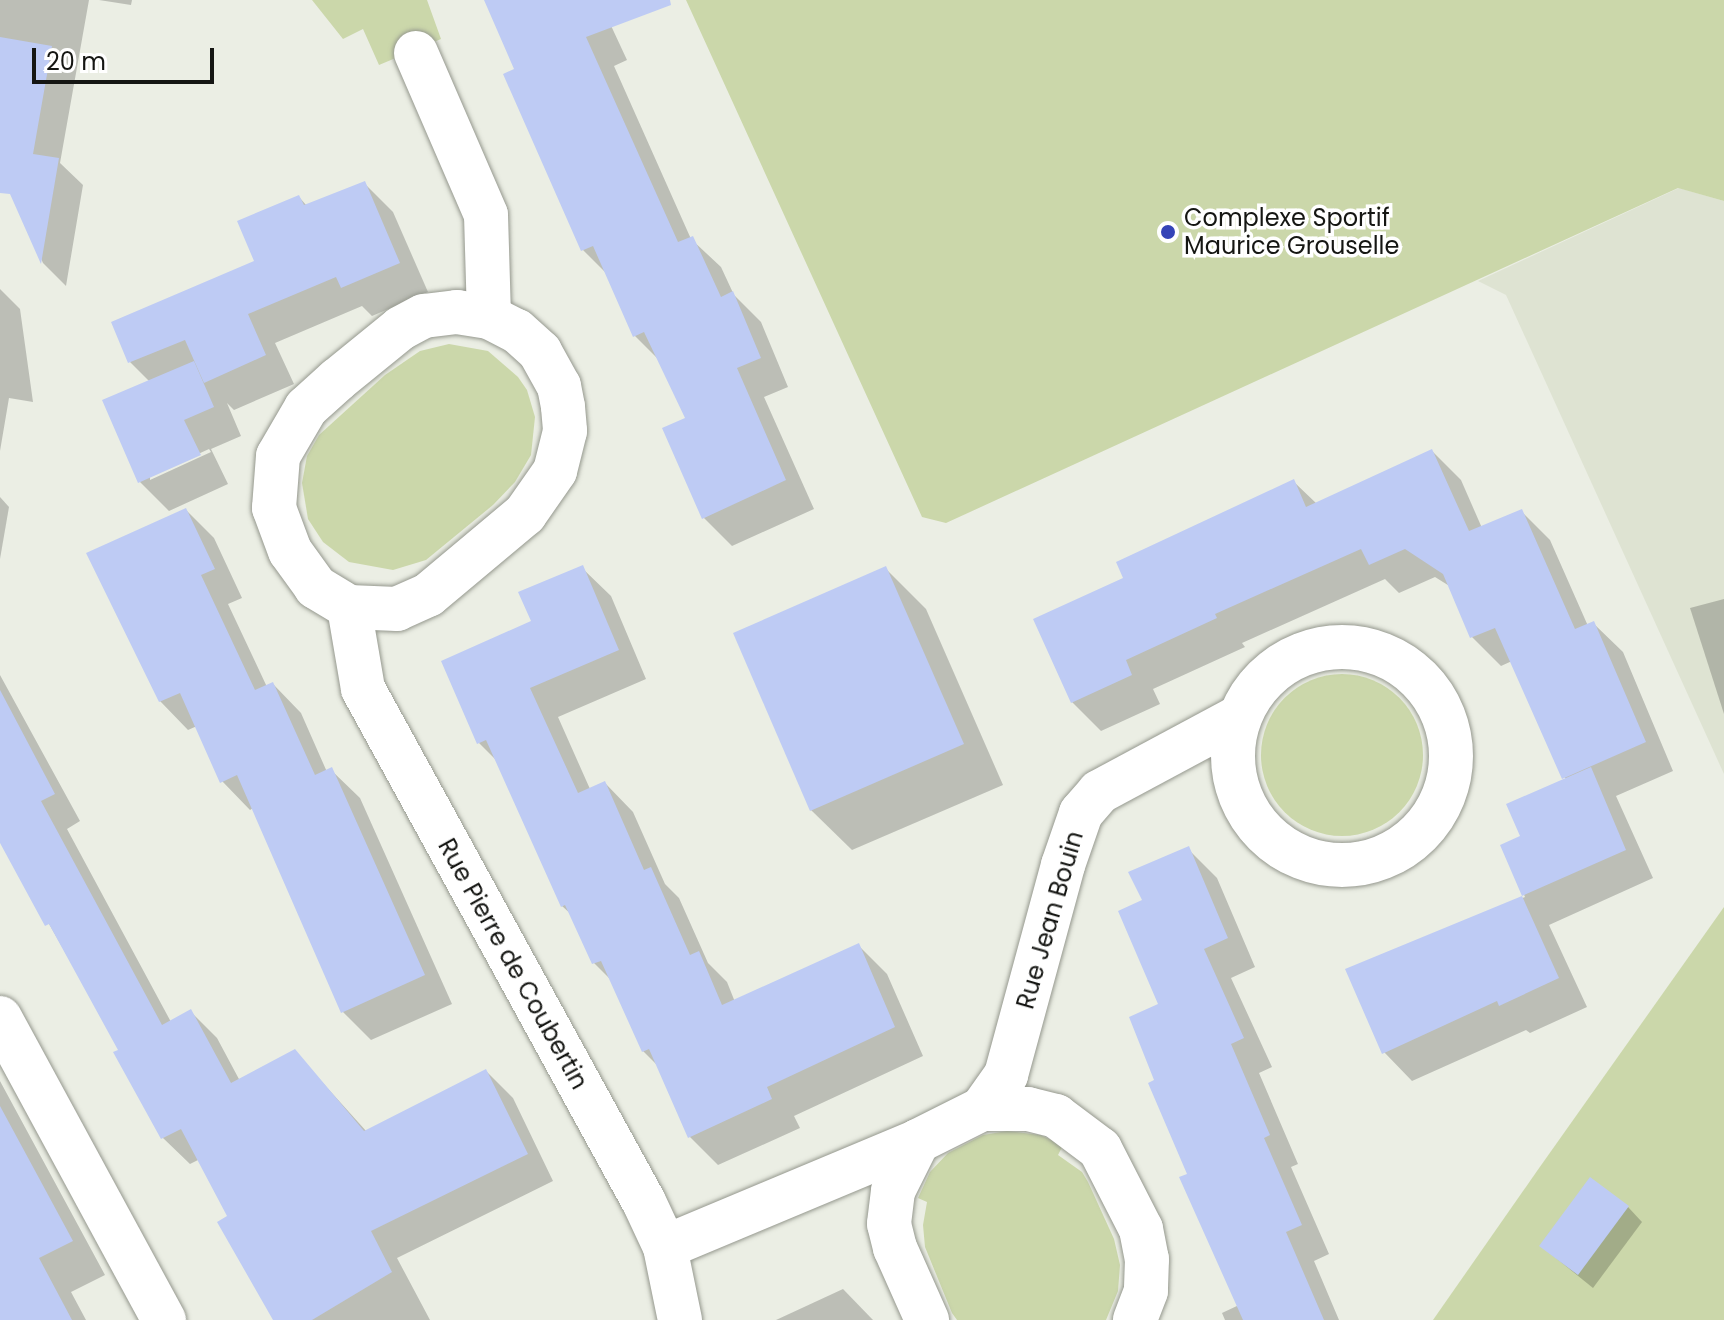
<!DOCTYPE html>
<style>
body{margin:0}
#map{position:relative;width:1724px;height:1320px;overflow:hidden;background:#ebeee4;font-family:Poppins,sans-serif}
div>[style]{position:absolute}
[style*='--x']{left:calc(var(--x)*1px);top:calc(var(--y)*1px);width:calc(var(--w)*1px);rotate:calc(var(--a)*1deg)}
.built>*{inset:0;background:#dee3d2}
.green>*{inset:0;background:#cbd7aa}
.round{border-radius:50%}
.shadow>*{inset:0;background:#0003}
.building>*{inset:0;background:#becbf4}
.roads{filter:drop-shadow(0 0 2px #95988e) drop-shadow(0 0 2px #95988e)}
.minor>*{height:44px;margin:-22px;padding:0 22px;transform-origin:22px;border-radius:22px;background:#fff}
.minor>.ring{margin:-22px;padding:0;box-sizing:content-box;background:none;border:44px solid #fff;border-radius:50%}
.dots>*{width:22px;height:22px;translate:-50% -50%;box-sizing:border-box;border:4px solid #fff;border-radius:50%}
span{translate:-50% -50%;white-space:nowrap;text-align:center;line-height:1.15;-webkit-text-stroke:7px #fff;paint-order:stroke}
.poi-label{font-size:24px;color:#151613}
.left{translate:0 -50%;text-align:left}
.street-label{font-size:24px;color:#151613}
.scale{position:absolute;left:32px;top:48px;width:182px;height:36px;box-sizing:border-box;border:4px solid #151613;border-top:0;padding-left:10px;font-size:24px;line-height:28px;white-space:nowrap;color:#151613;-webkit-text-stroke:6px #fff;paint-order:stroke}
</style>
<div id="map">
<div class="built">
<div style="clip-path:polygon(1679px 188px,1724px 201px,1724px 774px,1506px 295px,1478px 281px)"></div>
</div>
<div class="green">
<div style="clip-path:polygon(312px 0,427px 0,441px 39px,379px 65px,363px 29px,343px 39px)"></div>
<div style="clip-path:polygon(686px 0,1724px 0,1724px 201px,1678px 188px,946px 523px,922px 517px)"></div>
<div style="clip-path:polygon(449px 344px,488px 351px,518px 377px,527px 390px,535px 417px,531px 455px,515px 482px,493px 505px,426px 560px,393px 570px,349px 562px,323px 542px,308px 519px,302px 483px,307px 456px,319px 435px,385px 375px,420px 351px)"></div>
<div class="round" style="left:1261px;top:674px;width:162px;height:162px"></div>
<div style="clip-path:polygon(1724px 907px,1724px 1320px,1433px 1320px,1537px 1171px)"></div>
<div style="clip-path:polygon(1007px 1131px,1040px 1135px,1063px 1145px,1058px 1155px,1082px 1172px,1088px 1182px,1114px 1239px,1120px 1265px,1118px 1291px,1106px 1320px,957px 1320px,952px 1313px,925px 1247px,923px 1225px,927px 1202px,918px 1198px,930px 1172px,948px 1153px,983px 1135px)"></div>
</div>
<div class="shadow">
<div style="clip-path:polygon(0 0,89px 0,60px 163px,83px 185px,66px 286px,43px 263px,0 165px)"></div>
<div style="clip-path:polygon(99px 0,132px 0,131px 5px)"></div>
<div style="clip-path:polygon(511px 0,600px 2px,627px 60px,614px 66px,691px 239px,721px 267px,734px 295px,761px 322px,788px 387px,764px 397px,814px 509px,732px 546px,704px 518px,688px 419px,661px 362px,635px 336px,608px 275px,583px 250px,517px 70px)"></div>
<div style="clip-path:polygon(evenodd,364px 183px,393px 212px,428px 292px,372px 316px,362px 306px,275px 343px,294px 384px,234px 410px,227px 403px,241px 436px,211px 449px,228px 484px,169px 511px,140px 482px,150px 382px,130px 362px,257px 262px,299px 197px,307px 206px,364px 183px,209px 449px,211px 452px,150px 480px,150px 476px,209px 449px)"></div>
<div style="clip-path:polygon(0 289px,20px 309px,33px 402px,9px 398px,0 451px)"></div>
<div style="clip-path:polygon(1432px 451px,1461px 480px,1482px 528px,1521px 511px,1550px 540px,1588px 626px,1594px 624px,1623px 652px,1673px 771px,1616px 796px,1653px 878px,1549px 925px,1587px 1007px,1530px 1033px,1526px 1030px,1412px 1081px,1384px 1052px,1348px 970px,1525px 897px,1502px 846px,1523px 837px,1566px 780px,1512px 661px,1501px 666px,1472px 637px,1451px 587px,1435px 577px,1399px 593px,1385px 579px,1242px 643px,1245px 647px,1153px 689px,1160px 704px,1101px 731px,1072px 702px,1125px 579px,1294px 482px,1317px 504px)"></div>
<div style="clip-path:polygon(0 497px,9px 507px,0 559px)"></div>
<div style="clip-path:polygon(186px 510px,214px 538px,242px 598px,228px 604px,267px 687px,273px 684px,301px 713px,327px 772px,331px 770px,360px 798px,452px 1004px,371px 1040px,343px 1012px,253px 808px,250px 810px,222px 781px,197px 726px,188px 730px,160px 701px)"></div>
<div style="clip-path:polygon(582px 568px,611px 596px,646px 679px,558px 717px,590px 789px,605px 783px,633px 812px,665px 884px,679px 898px,708px 963px,727px 982px,735px 1002px,858px 945px,887px 974px,923px 1056px,794px 1116px,800px 1128px,718px 1165px,690px 1137px,659px 1067px,643px 1051px,612px 981px,594px 963px,573px 916px,562px 906px,499px 763px,479px 743px,533px 622px)"></div>
<div style="clip-path:polygon(886px 569px,926px 609px,1003px 785px,852px 850px,811px 810px)"></div>
<div style="clip-path:polygon(1724px 599px,1724px 714px,1690px 608px)"></div>
<div style="clip-path:polygon(0 675px,80px 821px,67px 829px,171px 1022px,190px 1011px,217px 1038px,240px 1081px,295px 1052px,367px 1132px,486px 1071px,513px 1098px,553px 1181px,397px 1258px,430px 1320px,275px 1320px,230px 1217px,200px 1159px,190px 1164px,163px 1138px,121px 1050px,0 838px)"></div>
<div style="clip-path:polygon(1188px 849px,1217px 878px,1255px 967px,1231px 978px,1272px 1067px,1259px 1073px,1298px 1164px,1291px 1167px,1329px 1254px,1314px 1261px,1339px 1320px,1225px 1320px,1222px 1313px,1239px 1305px,1157px 1081px,1161px 1005px,1144px 901px)"></div>
<div style="clip-path:polygon(0 1081px,105px 1275px,71px 1292px,86px 1320px,0 1320px)"></div>
<div style="clip-path:polygon(1628px 1207px,1642px 1222px,1593px 1288px,1541px 1246px)"></div>
<div style="clip-path:polygon(843px 1289px,873px 1320px,776px 1320px)"></div>
</div>
<div class="building">
<div style="clip-path:polygon(484px 0,670px 0,671px 5px,586px 37px,678px 242px,693px 236px,721px 297px,733px 291px,761px 358px,737px 368px,786px 480px,702px 519px,662px 428px,685px 418px,644px 332px,633px 337px,593px 246px,581px 251px,503px 74px,514px 69px)"></div>
<div style="clip-path:polygon(0 37px,52px 46px,33px 154px,59px 158px,41px 264px,10px 194px,0 193px)"></div>
<div style="clip-path:polygon(365px 181px,400px 263px,341px 288px,336px 277px,248px 314px,266px 355px,204px 383px,185px 340px,128px 363px,111px 322px,254px 261px,237px 221px,299px 195px,304px 205px)"></div>
<div style="clip-path:polygon(194px 361px,214px 407px,184px 420px,201px 455px,138px 483px,102px 400px)"></div>
<div style="clip-path:polygon(1432px 449px,1469px 531px,1522px 509px,1575px 629px,1594px 621px,1646px 742px,1562px 779px,1495px 628px,1470px 638px,1443px 574px,1405px 549px,1369px 565px,1361px 549px,1215px 614px,1217px 618px,1126px 660px,1132px 675px,1071px 703px,1033px 619px,1123px 578px,1116px 562px,1294px 479px,1306px 507px)"></div>
<div style="clip-path:polygon(186px 508px,215px 569px,201px 575px,255px 690px,273px 682px,315px 775px,332px 767px,425px 975px,341px 1013px,237px 775px,220px 783px,180px 693px,159px 702px,86px 553px)"></div>
<div style="clip-path:polygon(583px 565px,619px 650px,530px 688px,578px 793px,605px 781px,644px 870px,651px 867px,690px 955px,699px 951px,722px 1005px,859px 943px,895px 1027px,767px 1087px,772px 1099px,688px 1138px,649px 1049px,642px 1052px,601px 961px,592px 964px,565px 905px,561px 907px,486px 740px,477px 744px,441px 661px,531px 621px,518px 592px)"></div>
<div style="clip-path:polygon(886px 566px,964px 744px,810px 811px,733px 633px)"></div>
<div style="clip-path:polygon(0 690px,55px 794px,41px 801px,162px 1025px,191px 1009px,231px 1083px,295px 1049px,364px 1131px,486px 1069px,528px 1154px,371px 1231px,392px 1272px,312px 1320px,273px 1320px,217px 1222px,227px 1216px,181px 1129px,161px 1139px,113px 1052px,118px 1050px,49px 924px,45px 926px,0 843px)"></div>
<div style="clip-path:polygon(1591px 767px,1626px 850px,1522px 896px,1500px 845px,1520px 836px,1506px 804px)"></div>
<div style="clip-path:polygon(1189px 846px,1228px 938px,1204px 949px,1244px 1038px,1231px 1044px,1270px 1135px,1264px 1138px,1302px 1225px,1286px 1232px,1324px 1320px,1243px 1320px,1179px 1177px,1187px 1174px,1148px 1083px,1154px 1080px,1129px 1017px,1158px 1004px,1118px 911px,1142px 900px,1128px 872px)"></div>
<div style="clip-path:polygon(1522px 896px,1559px 978px,1499px 1006px,1497px 1001px,1382px 1054px,1345px 969px)"></div>
<div style="clip-path:polygon(0 1106px,73px 1241px,39px 1258px,72px 1320px,0 1320px)"></div>
<div style="clip-path:polygon(1590px 1177px,1629px 1206px,1578px 1275px,1539px 1246px)"></div>
</div>
<div class="roads">
<div class="minor">
<div style="--x:416;--y:53;--w:176;--a:66.6"></div>
<div style="--x:486;--y:215;--w:102;--a:88.3"></div>
<div style="--x:457;--y:312;--w:32;--a:9"></div>
<div style="--x:489;--y:317;--w:31;--a:27"></div>
<div style="--x:517;--y:331;--w:31;--a:42"></div>
<div style="--x:540;--y:352;--w:39;--a:61"></div>
<div style="--x:559;--y:386;--w:21;--a:79"></div>
<div style="--x:563;--y:407;--w:24;--a:85"></div>
<div style="--x:565;--y:431;--w:41;--a:104"></div>
<div style="--x:555;--y:471;--w:52;--a:124.9"></div>
<div style="--x:525;--y:514;--w:126;--a:140.1"></div>
<div style="--x:428;--y:595;--w:34;--a:156"></div>
<div style="--x:397;--y:609;--w:48;--a:-177.6"></div>
<div style="--x:349;--y:607;--w:39;--a:-149"></div>
<div style="--x:316;--y:587;--w:44;--a:-125.8"></div>
<div style="--x:290;--y:551;--w:46;--a:-110.4"></div>
<div style="--x:274;--y:508;--w:52;--a:-85.6"></div>
<div style="--x:278;--y:456;--w:56;--a:-59.7"></div>
<div style="--x:306;--y:408;--w:42;--a:-42.1"></div>
<div style="--x:337;--y:380;--w:82;--a:-39.1"></div>
<div style="--x:401;--y:328;--w:26;--a:-28"></div>
<div style="--x:424;--y:316;--w:33;--a:-7"></div>
<div style="--x:349;--y:607;--w:83;--a:80.3"></div>
<div style="--x:363;--y:689;--w:585;--a:61.29"></div>
<div style="--x:644;--y:1202;--w:50;--a:65"></div>
<div style="--x:665;--y:1247;--w:75;--a:78.4"></div>
<div class="ring" style="left:1233px;top:647px;width:174px;height:174px"></div>
<div style="--x:0;--y:1018;--w:344;--a:61.5"></div>
<div style="--x:982;--y:1109;--w:46;--a:0"></div>
<div style="--x:1028;--y:1109;--w:29;--a:14"></div>
<div style="--x:1056;--y:1116;--w:55;--a:36.9"></div>
<div style="--x:1100;--y:1149;--w:90;--a:62.9"></div>
<div style="--x:1141;--y:1229;--w:31;--a:79"></div>
<div style="--x:1147;--y:1259;--w:32;--a:92"></div>
<div style="--x:1146;--y:1291;--w:31;--a:111"></div>
<div style="--x:918;--y:1141;--w:56;--a:116.6"></div>
<div style="--x:893;--y:1191;--w:33;--a:97"></div>
<div style="--x:889;--y:1224;--w:25;--a:76"></div>
<div style="--x:895;--y:1248;--w:79;--a:66"></div>
<div style="--x:665;--y:1247;--w:274;--a:-22.7"></div>
<div style="--x:918;--y:1141;--w:72;--a:-26.6"></div>
<div style="--x:982;--y:1109;--w:42;--a:-54.8"></div>
<div style="--x:1006;--y:1075;--w:218;--a:-74.8"></div>
<div style="--x:1063;--y:865;--w:55;--a:-70.9"></div>
<div style="--x:1081;--y:813;--w:28;--a:-49"></div>
<div style="--x:1099;--y:792;--w:159;--a:-28.2"></div>
</div>
</div>
<div class="dots">
<div style="left:1168px;top:232px;background:#3544b7"></div>
</div>
<div class="poi-label">
<span class="left" style="left:1184px;top:232px">Complexe Sportif<br>Maurice Grouselle</span>
</div>
<div class="street-label">
<span style="left:1050px;top:920px;rotate:-74deg">Rue Jean Bouin</span>
<span style="left:513px;top:964px;rotate:61deg">Rue Pierre de Coubertin</span>
</div>
<div class="scale">20 m</div>
</div>
